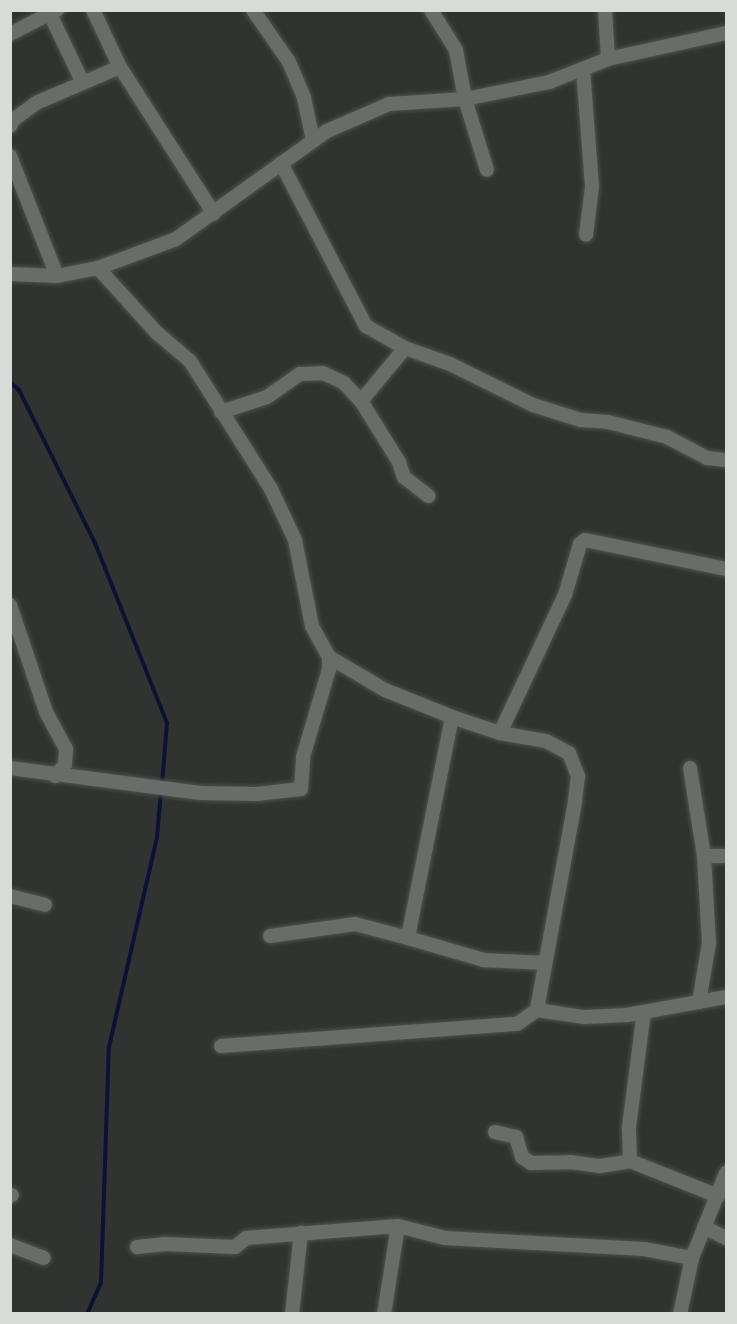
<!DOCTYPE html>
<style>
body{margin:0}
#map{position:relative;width:737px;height:1324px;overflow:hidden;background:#313331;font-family:Quicksand,sans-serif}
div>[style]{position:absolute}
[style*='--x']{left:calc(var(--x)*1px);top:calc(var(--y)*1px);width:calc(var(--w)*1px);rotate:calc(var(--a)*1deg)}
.stream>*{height:4px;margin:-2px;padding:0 2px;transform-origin:2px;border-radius:2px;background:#0d1138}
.roads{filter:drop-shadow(0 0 2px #4f514f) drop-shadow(0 0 2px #4f514f)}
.street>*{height:14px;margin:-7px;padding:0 7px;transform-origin:7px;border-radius:7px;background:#6a6c69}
span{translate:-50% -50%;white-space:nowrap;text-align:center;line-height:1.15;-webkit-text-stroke:5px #272927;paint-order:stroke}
.frame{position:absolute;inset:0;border:12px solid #d9dbd9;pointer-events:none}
</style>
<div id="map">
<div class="stream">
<div style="--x:10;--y:382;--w:12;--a:42"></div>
<div style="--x:19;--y:390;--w:171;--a:63.6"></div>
<div style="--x:95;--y:543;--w:194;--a:68.2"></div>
<div style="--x:167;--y:723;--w:61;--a:94.7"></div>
<div style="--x:87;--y:1314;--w:34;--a:-66"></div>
<div style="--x:101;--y:1283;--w:236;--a:-88.1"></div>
<div style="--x:109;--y:1047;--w:215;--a:-77.1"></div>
<div style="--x:157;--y:837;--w:46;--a:-85"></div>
</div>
<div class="roads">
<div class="street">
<div style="--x:93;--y:10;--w:63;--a:64.7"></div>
<div style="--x:120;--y:67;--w:174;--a:57.4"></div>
<div style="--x:253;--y:10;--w:63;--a:55.3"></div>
<div style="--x:289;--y:62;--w:39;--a:67"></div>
<div style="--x:304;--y:98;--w:43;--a:77.9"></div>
<div style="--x:431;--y:10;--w:47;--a:58"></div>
<div style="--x:456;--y:50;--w:50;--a:79.6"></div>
<div style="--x:465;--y:99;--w:74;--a:72.8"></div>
<div style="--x:605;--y:10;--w:49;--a:86.5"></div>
<div style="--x:50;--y:14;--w:74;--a:64.5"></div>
<div style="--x:10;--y:34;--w:53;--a:-27.1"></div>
<div style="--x:583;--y:69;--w:118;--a:85.6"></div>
<div style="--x:592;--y:187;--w:48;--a:97.1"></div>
<div style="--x:10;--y:126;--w:7;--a:-63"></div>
<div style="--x:13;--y:120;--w:29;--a:-36"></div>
<div style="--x:36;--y:103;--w:91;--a:-23.2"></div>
<div style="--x:10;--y:156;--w:129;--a:68.6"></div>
<div style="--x:281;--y:163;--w:184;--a:62.5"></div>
<div style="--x:366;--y:326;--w:45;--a:29.4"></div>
<div style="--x:10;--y:274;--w:47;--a:2.4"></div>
<div style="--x:57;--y:276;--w:42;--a:-11"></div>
<div style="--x:98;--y:268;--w:83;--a:-20.4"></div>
<div style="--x:176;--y:239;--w:186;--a:-35.6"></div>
<div style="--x:327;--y:131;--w:68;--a:-23.5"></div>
<div style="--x:389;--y:104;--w:76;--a:-3.8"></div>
<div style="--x:465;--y:99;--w:86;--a:-11.4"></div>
<div style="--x:549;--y:82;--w:63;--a:-21.3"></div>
<div style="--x:608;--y:59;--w:121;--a:-12.4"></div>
<div style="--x:361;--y:401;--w:69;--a:-50.3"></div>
<div style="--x:405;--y:348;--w:48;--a:19.6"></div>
<div style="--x:450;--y:364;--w:93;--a:26.3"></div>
<div style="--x:533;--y:405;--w:50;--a:17.4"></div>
<div style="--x:581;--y:420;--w:27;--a:4"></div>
<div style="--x:608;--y:422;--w:61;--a:14.3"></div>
<div style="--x:667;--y:437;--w:45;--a:27.7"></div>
<div style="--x:707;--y:458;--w:19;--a:6"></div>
<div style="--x:221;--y:412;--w:48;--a:-18.1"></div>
<div style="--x:267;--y:397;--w:40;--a:-34.9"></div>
<div style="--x:300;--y:374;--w:23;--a:-2"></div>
<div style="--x:323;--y:373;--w:23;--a:25"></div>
<div style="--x:344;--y:383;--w:25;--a:47"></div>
<div style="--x:361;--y:401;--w:72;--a:58.1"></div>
<div style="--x:399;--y:462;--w:16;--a:72"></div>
<div style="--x:404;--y:477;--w:31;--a:38"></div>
<div style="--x:10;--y:605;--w:113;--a:71.4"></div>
<div style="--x:46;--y:712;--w:42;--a:61.6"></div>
<div style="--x:66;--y:749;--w:16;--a:94"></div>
<div style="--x:65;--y:765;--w:15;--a:132"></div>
<div style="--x:329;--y:657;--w:65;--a:30.5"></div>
<div style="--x:385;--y:690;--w:72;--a:21.9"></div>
<div style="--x:452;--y:717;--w:51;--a:18.4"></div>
<div style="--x:500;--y:733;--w:47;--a:9.9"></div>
<div style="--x:546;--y:741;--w:26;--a:28"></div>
<div style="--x:569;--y:753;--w:25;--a:69"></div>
<div style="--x:578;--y:776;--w:26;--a:97"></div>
<div style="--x:575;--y:802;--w:211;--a:100.4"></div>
<div style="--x:452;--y:717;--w:225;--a:101.3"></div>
<div style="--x:408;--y:938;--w:79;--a:16.1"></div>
<div style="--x:484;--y:960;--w:61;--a:2.8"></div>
<div style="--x:500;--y:733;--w:153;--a:-64.8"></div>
<div style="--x:565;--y:595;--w:53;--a:-73.6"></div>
<div style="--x:580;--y:544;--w:6;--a:-39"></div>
<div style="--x:585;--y:540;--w:144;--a:11.6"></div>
<div style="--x:10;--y:768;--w:192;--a:7.5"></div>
<div style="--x:200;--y:793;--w:57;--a:1"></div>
<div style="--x:257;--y:794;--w:44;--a:-6.5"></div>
<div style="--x:301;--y:789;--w:32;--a:-86"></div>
<div style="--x:303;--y:757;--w:92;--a:-73.5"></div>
<div style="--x:329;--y:669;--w:12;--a:-90"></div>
<div style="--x:329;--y:657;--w:35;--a:-119"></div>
<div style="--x:312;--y:626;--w:88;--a:-101.2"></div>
<div style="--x:295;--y:540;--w:56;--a:-115.2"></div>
<div style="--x:271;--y:489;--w:151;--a:-122.3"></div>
<div style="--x:190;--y:361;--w:43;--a:-139.7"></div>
<div style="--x:157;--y:333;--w:88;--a:-132.2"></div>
<div style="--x:690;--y:768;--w:89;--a:81"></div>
<div style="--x:704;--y:856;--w:22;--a:0"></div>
<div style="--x:10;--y:896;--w:36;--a:14"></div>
<div style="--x:270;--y:936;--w:86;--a:-8"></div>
<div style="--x:355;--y:924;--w:55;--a:14.8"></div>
<div style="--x:699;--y:1002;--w:60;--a:-80.4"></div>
<div style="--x:709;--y:943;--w:87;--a:-93.3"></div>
<div style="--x:221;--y:1046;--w:297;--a:-4.3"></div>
<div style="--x:517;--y:1024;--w:24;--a:-35"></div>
<div style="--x:537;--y:1010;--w:48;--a:8.5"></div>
<div style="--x:584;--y:1017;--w:43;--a:-2.7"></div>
<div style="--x:627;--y:1015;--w:101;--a:-10.3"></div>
<div style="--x:495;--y:1132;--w:22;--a:13"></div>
<div style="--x:516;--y:1137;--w:21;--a:73"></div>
<div style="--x:522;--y:1157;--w:11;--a:34"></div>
<div style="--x:531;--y:1163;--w:39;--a:-1"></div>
<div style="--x:570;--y:1162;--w:30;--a:8"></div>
<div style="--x:600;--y:1166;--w:30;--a:-9"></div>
<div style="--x:630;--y:1161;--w:95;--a:21.7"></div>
<div style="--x:630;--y:1161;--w:34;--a:-92"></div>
<div style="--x:629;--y:1127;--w:116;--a:-82.6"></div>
<div style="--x:10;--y:1196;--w:2;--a:-27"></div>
<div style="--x:704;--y:1227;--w:25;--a:27"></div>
<div style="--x:10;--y:1245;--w:36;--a:21"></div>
<div style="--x:137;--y:1247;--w:27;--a:-6"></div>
<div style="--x:164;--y:1244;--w:71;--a:2.4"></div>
<div style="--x:235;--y:1247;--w:14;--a:-39"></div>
<div style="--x:246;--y:1238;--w:152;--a:-4.5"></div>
<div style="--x:398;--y:1226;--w:49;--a:14.3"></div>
<div style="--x:445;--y:1238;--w:199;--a:3.2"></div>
<div style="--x:644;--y:1249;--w:49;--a:10.6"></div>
<div style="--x:292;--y:1314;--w:82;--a:-83.7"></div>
<div style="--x:384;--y:1314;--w:89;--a:-81"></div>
<div style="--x:680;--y:1314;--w:57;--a:-77.9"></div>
<div style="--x:692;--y:1258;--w:92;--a:-68.2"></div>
</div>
</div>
<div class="frame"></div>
</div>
